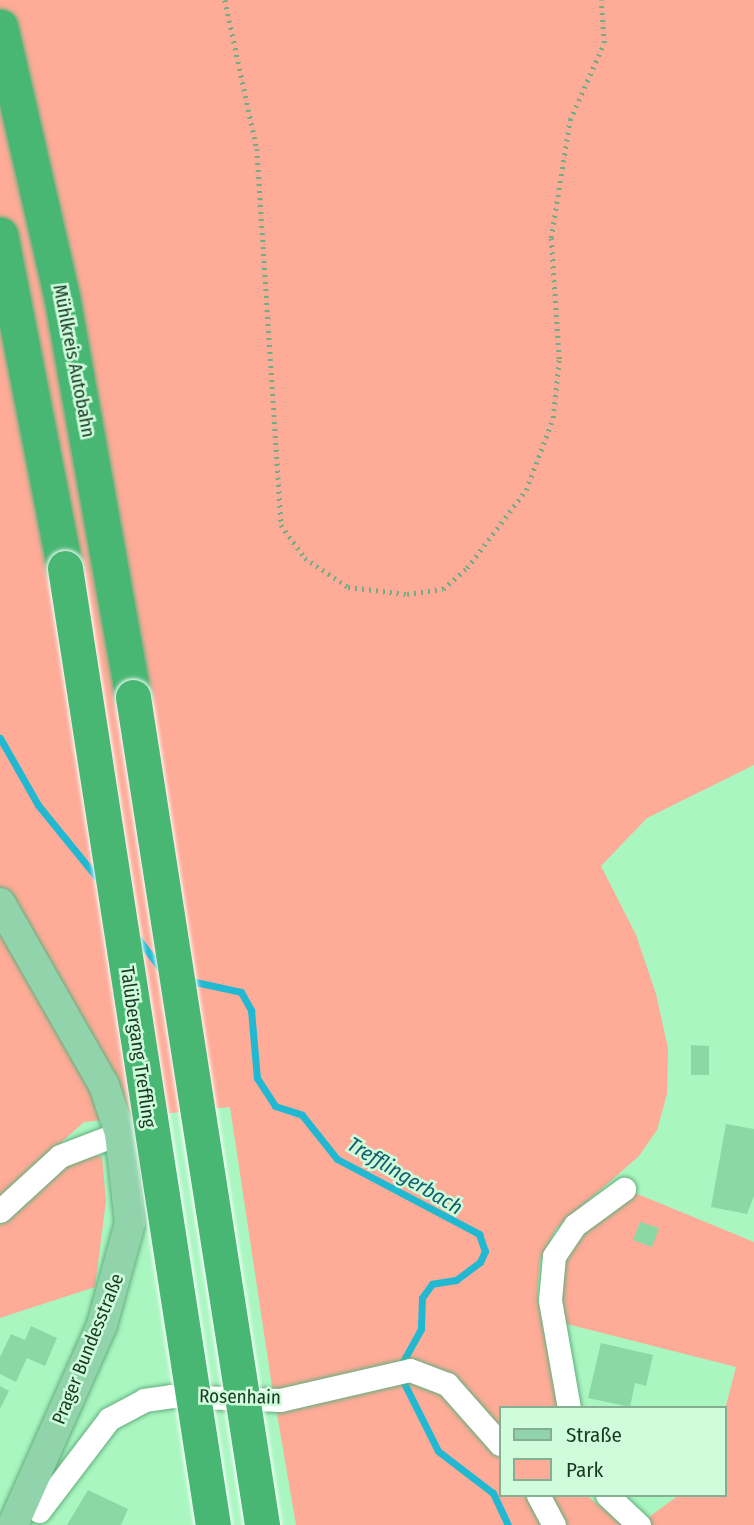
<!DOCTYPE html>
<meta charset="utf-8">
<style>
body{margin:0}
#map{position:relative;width:754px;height:1525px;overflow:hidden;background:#a9f6c1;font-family:"Fira Sans Condensed",sans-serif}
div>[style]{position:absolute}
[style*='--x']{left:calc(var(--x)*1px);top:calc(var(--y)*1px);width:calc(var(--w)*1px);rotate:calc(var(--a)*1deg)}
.green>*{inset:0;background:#feab97}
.stream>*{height:7px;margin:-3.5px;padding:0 3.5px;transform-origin:3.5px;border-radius:3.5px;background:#21b8d2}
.building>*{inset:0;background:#8bd8a4}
.path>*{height:4.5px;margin-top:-2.25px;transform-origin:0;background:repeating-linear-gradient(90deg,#71ad84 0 2px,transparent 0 7px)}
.roads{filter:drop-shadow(0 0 2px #63ae7d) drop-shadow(0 0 2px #63ae7d)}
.minor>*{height:23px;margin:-11.5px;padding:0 11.5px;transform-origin:11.5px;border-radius:11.5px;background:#fff}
.major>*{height:30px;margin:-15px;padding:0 15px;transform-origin:15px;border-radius:15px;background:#91d4ac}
.highway>*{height:35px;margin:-17.5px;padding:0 17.5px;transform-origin:17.5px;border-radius:17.5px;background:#48b774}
.bridges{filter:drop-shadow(0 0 2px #fff) drop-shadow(0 0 2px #fff)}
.highway-bridge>*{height:35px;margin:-17.5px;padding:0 17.5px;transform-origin:17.5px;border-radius:17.5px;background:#48b774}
span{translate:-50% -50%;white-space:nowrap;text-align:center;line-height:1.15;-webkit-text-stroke:5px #cffcdb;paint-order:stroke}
.street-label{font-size:19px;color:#193924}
.water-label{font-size:21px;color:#135f6d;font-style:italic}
.legend{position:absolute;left:499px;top:1406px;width:228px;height:91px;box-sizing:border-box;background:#cffcdb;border:2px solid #86ae92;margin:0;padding:9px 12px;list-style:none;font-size:21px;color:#193924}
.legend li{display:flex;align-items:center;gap:14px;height:35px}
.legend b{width:35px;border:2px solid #86ae92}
</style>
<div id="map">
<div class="green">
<div style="clip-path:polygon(0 0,754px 0,754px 765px,647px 818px,601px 866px,636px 935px,656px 994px,668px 1048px,667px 1094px,657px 1130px,639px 1156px,556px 1229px,540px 1260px,537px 1295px,558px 1408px,500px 1408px,500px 1435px,444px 1377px,273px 1393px,230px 1107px,84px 1122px,0 1197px)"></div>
<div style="clip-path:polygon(91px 1154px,102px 1157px,106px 1201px,95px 1287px,0 1318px,0 1225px,57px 1171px)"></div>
<div style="clip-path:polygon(635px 1193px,754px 1242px,754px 1525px,649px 1525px,649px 1517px,679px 1495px,724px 1495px,724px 1413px,736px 1367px,559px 1322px,564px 1250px)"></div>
<div style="clip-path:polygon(411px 1379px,438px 1388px,488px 1440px,500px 1459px,500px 1495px,525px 1495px,542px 1525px,296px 1525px,276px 1408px)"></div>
<div style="clip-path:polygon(544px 1495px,586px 1495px,624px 1525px,561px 1525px)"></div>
</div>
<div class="stream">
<div style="--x:0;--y:738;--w:77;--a:60.4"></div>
<div style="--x:38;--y:805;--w:97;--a:50.9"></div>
<div style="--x:137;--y:937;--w:44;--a:53.4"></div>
<div style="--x:186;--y:980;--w:56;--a:12.3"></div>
<div style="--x:241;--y:992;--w:21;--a:61"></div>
<div style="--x:251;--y:1010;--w:68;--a:85"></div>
<div style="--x:257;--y:1078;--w:33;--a:57"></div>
<div style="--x:275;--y:1106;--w:28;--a:18"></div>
<div style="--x:302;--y:1115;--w:56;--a:51.5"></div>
<div style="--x:337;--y:1159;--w:161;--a:27.8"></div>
<div style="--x:479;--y:1234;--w:18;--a:71"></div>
<div style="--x:485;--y:1251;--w:12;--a:114"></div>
<div style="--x:480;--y:1262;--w:30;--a:143"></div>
<div style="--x:456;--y:1280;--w:24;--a:171"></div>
<div style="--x:432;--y:1284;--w:17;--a:126"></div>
<div style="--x:422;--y:1298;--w:31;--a:92"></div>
<div style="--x:421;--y:1329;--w:37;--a:119"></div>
<div style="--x:403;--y:1381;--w:78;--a:63.4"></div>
<div style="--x:438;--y:1451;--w:69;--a:37.4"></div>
<div style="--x:493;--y:1493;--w:35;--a:65"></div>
</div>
<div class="building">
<div style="clip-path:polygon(691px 1045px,709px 1046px,709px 1075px,691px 1075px)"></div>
<div style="clip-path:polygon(726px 1124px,754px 1129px,754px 1196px,747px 1214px,711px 1207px)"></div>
<div style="clip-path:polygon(640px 1222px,659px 1228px,652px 1247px,633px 1240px)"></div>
<div style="clip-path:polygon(31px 1326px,57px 1338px,45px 1366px,27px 1358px,16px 1382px,0 1374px,0 1357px,11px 1334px,25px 1340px)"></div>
<div style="clip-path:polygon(601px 1343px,653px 1355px,646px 1386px,635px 1383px,630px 1407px,588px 1398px)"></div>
<div style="clip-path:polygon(0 1386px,9px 1391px,0 1409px)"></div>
<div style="clip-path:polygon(88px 1490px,128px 1509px,121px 1525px,67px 1525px)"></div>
</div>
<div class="path">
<div style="--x:225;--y:0;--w:152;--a:77.9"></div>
<div style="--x:257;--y:149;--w:377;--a:86.3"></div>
<div style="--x:281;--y:525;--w:41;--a:54"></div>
<div style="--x:305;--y:558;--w:52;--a:34"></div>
<div style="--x:348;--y:587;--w:59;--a:6.8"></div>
<div style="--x:407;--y:594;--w:36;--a:-8"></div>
<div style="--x:443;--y:589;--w:32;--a:-41"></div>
<div style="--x:467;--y:568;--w:98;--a:-52.9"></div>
<div style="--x:526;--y:490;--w:77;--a:-69.4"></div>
<div style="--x:553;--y:418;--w:59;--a:-84.2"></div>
<div style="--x:559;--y:359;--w:121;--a:-93.8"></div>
<div style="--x:551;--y:238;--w:120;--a:-80.9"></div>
<div style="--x:570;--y:120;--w:84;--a:-66.2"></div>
<div style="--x:604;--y:43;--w:43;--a:-94"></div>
</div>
<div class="roads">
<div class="minor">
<div style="--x:0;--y:1211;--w:81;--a:-42.5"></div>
<div style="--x:60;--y:1156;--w:64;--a:-21"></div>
<div style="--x:569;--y:1408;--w:110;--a:-100"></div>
<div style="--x:550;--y:1300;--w:44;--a:-84.8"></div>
<div style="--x:554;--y:1256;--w:37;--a:-56"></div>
<div style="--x:575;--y:1225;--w:61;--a:-36.3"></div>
<div style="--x:538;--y:1495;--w:34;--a:62"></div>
<div style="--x:607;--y:1495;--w:44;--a:43.2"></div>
<div style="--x:39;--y:1511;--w:116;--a:-52.7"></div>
<div style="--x:109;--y:1419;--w:40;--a:-28"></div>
<div style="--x:144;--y:1400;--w:27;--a:-8"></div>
<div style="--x:171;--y:1396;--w:109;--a:2.1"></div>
<div style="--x:280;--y:1400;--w:133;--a:-13"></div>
<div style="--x:410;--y:1370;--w:40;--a:21"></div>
<div style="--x:447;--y:1384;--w:80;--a:48.5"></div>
</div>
<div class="major">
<div style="--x:0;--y:903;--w:210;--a:60.3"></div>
<div style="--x:104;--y:1085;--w:51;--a:71.6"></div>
<div style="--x:120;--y:1133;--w:91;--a:83.7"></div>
<div style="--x:130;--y:1223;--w:106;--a:105.4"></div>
<div style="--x:102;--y:1325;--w:219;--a:114"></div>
</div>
<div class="highway">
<div style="--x:0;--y:27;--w:278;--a:77.1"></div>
<div style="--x:62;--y:298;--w:405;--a:79.9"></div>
<div style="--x:0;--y:235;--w:339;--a:79"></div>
</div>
</div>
<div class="bridges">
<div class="highway-bridge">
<div style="--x:65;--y:568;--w:968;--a:81.21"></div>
<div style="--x:133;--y:697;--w:838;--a:81.14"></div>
</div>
</div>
<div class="street-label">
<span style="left:74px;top:361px;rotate:79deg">Mühlkreis Autobahn</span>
<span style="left:138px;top:1047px;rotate:82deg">Talübergang Treffling</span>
<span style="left:88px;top:1349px;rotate:-68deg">Prager Bundesstraße</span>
<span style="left:240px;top:1397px;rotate:1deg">Rosenhain</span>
</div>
<div class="water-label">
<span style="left:405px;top:1176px;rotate:31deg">Trefflingerbach</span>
</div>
<ul class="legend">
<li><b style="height:9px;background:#91d4ac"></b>Straße</li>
<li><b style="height:19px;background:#feab97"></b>Park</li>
</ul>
</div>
